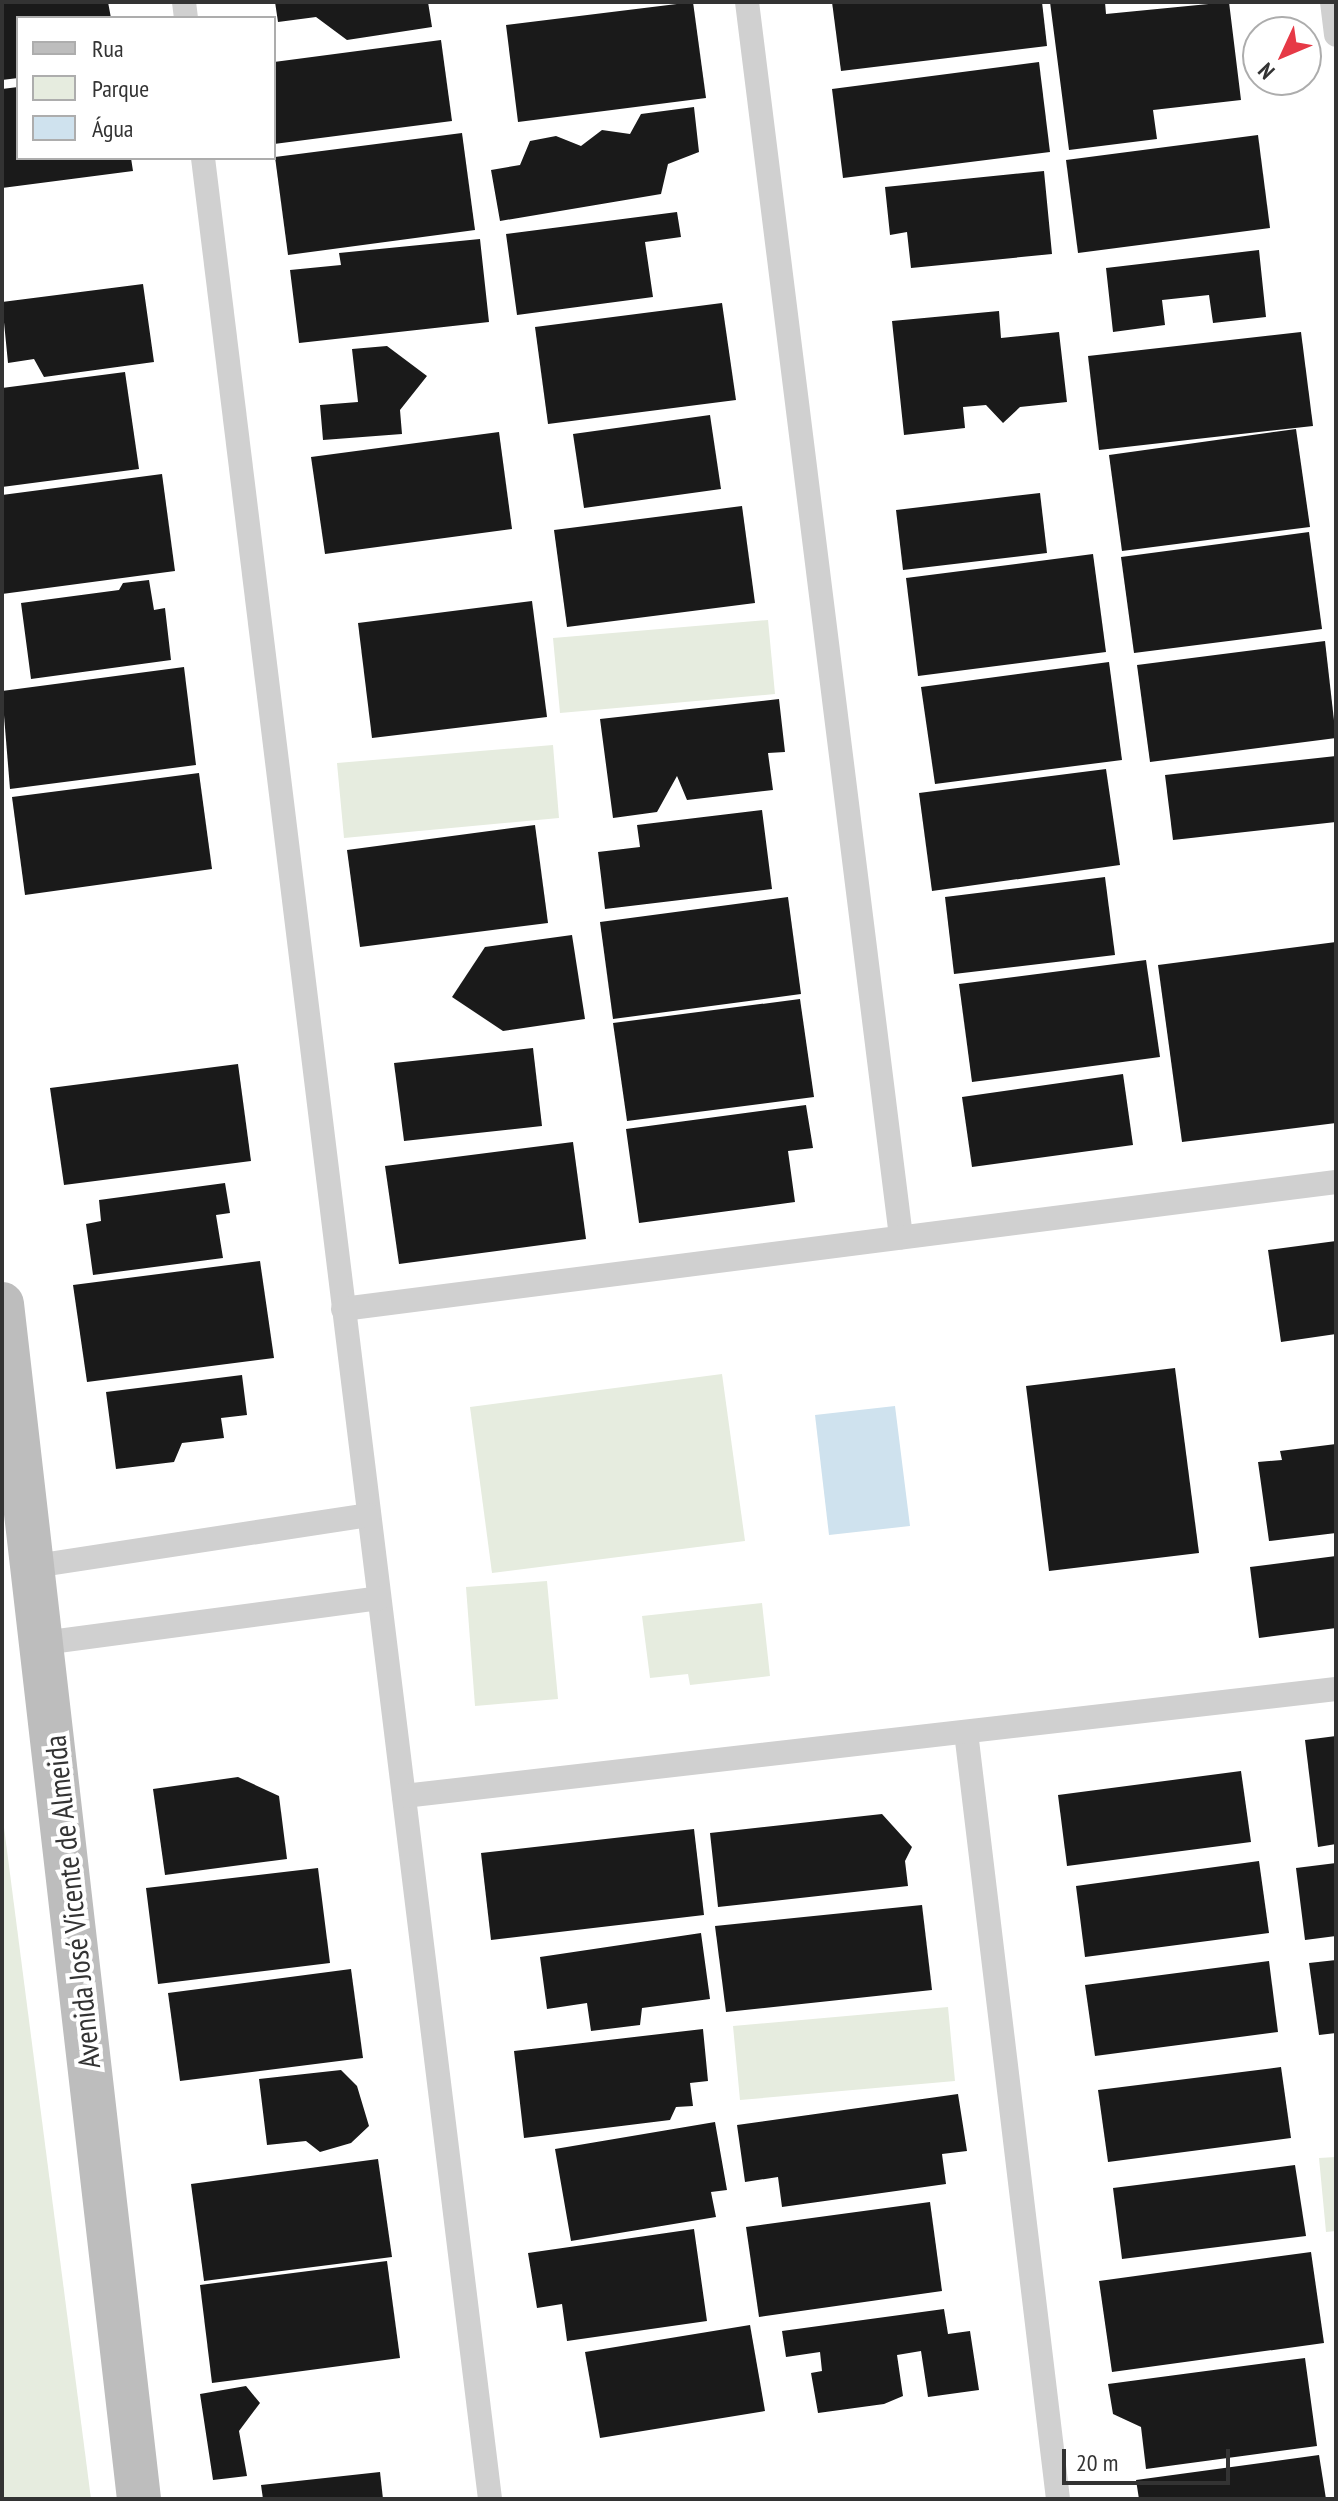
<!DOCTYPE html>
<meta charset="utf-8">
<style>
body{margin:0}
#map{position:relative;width:1338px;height:2501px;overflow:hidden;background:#fff;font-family:"PT Sans Narrow",sans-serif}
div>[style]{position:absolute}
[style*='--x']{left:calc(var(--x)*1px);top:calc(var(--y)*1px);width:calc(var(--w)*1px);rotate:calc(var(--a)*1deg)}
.green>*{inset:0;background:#e6ecdf}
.water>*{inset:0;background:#cfe2ee}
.building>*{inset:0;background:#1a1a1a}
.lane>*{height:24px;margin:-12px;padding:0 12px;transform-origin:12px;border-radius:12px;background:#d0d0d0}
.secondary>*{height:44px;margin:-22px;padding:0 22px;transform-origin:22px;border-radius:22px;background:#bdbdbd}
span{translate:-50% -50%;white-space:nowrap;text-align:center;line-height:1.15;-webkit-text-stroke:8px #fff;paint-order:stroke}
.street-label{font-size:30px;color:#333}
.frame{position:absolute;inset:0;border:4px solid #333;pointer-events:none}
.legend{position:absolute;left:16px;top:16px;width:260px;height:144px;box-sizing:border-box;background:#fff;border:2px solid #adadad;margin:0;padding:10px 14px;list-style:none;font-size:24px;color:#333}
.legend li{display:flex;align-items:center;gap:16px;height:40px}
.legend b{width:40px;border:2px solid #adadad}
.north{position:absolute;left:1242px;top:16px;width:80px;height:80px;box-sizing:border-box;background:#fff;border:2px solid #adadad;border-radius:50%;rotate:226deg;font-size:22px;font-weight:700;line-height:32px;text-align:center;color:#333}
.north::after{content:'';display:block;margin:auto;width:28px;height:36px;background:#e63946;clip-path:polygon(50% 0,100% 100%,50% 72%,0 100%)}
.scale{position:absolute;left:1062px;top:2449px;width:168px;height:36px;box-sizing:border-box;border:4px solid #333;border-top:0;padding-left:10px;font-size:24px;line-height:28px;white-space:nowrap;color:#333;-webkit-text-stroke:6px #fff;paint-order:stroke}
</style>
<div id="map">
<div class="green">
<div style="clip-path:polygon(768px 620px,775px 694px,560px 713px,553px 638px)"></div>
<div style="clip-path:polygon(553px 745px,559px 818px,344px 838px,337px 763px)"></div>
<div style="clip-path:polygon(722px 1374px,745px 1541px,492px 1573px,470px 1407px)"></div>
<div style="clip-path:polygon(547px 1581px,558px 1699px,475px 1706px,466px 1587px)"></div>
<div style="clip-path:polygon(762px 1603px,770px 1676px,690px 1685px,688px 1674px,650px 1678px,642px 1616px)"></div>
<div style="clip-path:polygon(2px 1812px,91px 2499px,2px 2499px)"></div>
<div style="clip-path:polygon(948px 2007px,955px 2081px,740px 2100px,733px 2026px)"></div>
<div style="clip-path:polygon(1336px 2157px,1336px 2231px,1326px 2232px,1319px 2158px)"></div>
</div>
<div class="water">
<div style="clip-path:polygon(895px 1406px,910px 1526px,829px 1535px,815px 1415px)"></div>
</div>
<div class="building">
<div style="clip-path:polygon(2px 2px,108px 2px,111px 18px,18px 18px,18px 78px,2px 80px)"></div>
<div style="clip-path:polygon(275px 2px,428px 2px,432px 27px,347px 40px,316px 17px,278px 22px)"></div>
<div style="clip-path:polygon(693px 2px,706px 98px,518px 122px,506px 25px)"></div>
<div style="clip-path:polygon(832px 2px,1042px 2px,1047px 46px,841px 71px)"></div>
<div style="clip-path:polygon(1050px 2px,1105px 2px,1106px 14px,1229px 2px,1241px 100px,1153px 110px,1157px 139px,1069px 150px)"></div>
<div style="clip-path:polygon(441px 40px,452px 121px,274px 144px,274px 62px)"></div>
<div style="clip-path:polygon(1039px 62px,1050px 152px,843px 178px,832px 89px)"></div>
<div style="clip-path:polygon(18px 87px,18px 158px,131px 158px,133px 171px,2px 188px,2px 89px)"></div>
<div style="clip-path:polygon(694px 107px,699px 152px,668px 164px,661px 194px,500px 221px,491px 170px,520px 165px,530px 141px,556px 136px,581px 146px,602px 130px,630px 134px,641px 114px)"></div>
<div style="clip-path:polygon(462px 133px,475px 230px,288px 255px,275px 157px)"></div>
<div style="clip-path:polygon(1258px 135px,1270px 228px,1078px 253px,1066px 160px)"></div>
<div style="clip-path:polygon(1044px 171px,1052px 254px,911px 268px,907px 232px,890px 235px,885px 187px)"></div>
<div style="clip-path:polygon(677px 212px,681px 237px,645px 242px,653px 297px,517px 315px,506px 234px)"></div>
<div style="clip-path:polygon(480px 239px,489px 322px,299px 343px,290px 270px,341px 265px,339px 253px)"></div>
<div style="clip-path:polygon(1259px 250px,1266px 317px,1213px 323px,1209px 295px,1162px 300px,1165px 325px,1113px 332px,1106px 268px)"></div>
<div style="clip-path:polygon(143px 284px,154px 362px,44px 377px,34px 359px,8px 363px,2px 302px)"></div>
<div style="clip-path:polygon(722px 303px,736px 400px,548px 424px,535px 327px)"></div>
<div style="clip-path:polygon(999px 311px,1001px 338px,1059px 332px,1067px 402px,1020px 407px,1003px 423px,986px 405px,963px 407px,965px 428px,904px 435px,892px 321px)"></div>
<div style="clip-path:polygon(1301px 332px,1313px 426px,1099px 450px,1088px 356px)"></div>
<div style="clip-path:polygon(387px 346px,427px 376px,400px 410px,402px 434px,323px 440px,320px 405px,358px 402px,352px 349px)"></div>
<div style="clip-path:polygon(125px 372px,139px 469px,2px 487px,2px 388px)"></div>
<div style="clip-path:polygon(710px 415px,721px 489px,584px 508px,573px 434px)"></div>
<div style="clip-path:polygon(1296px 429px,1310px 527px,1122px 551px,1109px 455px)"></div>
<div style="clip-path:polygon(499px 432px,512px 529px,325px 554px,311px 457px)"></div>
<div style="clip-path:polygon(162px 474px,175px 571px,2px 594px,2px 495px)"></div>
<div style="clip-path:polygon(1040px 493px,1047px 553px,903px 570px,896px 510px)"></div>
<div style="clip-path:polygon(742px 506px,755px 603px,567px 627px,554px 530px)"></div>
<div style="clip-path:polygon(1309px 532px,1322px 629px,1134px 653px,1121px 557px)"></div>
<div style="clip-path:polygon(1093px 554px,1106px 652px,918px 676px,906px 578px)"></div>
<div style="clip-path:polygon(149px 580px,154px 610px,165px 608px,171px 660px,31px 679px,21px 603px,119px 590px,123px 583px)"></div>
<div style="clip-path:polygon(532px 601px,547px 717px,372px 738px,358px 623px)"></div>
<div style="clip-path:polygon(1325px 641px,1336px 738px,1150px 762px,1137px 665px)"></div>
<div style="clip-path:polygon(1109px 662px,1122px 760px,935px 784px,921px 687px)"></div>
<div style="clip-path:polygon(184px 667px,196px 765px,10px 789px,2px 691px)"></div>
<div style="clip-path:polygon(779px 699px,785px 752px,768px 753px,773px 790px,687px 800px,677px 776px,657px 812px,613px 818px,600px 719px)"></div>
<div style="clip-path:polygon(1336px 756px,1336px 822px,1173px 840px,1165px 775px)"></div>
<div style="clip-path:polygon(1106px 769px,1120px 865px,932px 891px,919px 793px)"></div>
<div style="clip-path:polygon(199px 773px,212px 869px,25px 895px,12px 797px)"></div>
<div style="clip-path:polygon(762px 810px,772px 889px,605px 909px,598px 852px,640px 847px,637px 825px)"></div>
<div style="clip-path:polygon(535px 825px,548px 923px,360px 947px,347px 850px)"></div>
<div style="clip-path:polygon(1105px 877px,1115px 955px,954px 974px,945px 897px)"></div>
<div style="clip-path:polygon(788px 897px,801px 994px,613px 1019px,600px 922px)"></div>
<div style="clip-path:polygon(572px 935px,585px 1019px,503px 1031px,452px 997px,485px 947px)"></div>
<div style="clip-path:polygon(1336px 942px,1336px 1123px,1182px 1142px,1158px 965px)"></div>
<div style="clip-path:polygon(1146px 960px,1160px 1057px,972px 1082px,959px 984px)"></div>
<div style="clip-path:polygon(800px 999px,814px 1097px,627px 1121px,613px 1023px)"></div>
<div style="clip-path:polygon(533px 1048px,542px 1126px,404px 1141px,394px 1063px)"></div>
<div style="clip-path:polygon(238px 1064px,251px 1161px,64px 1185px,50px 1088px)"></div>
<div style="clip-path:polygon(1123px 1074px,1133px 1145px,972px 1167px,962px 1097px)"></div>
<div style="clip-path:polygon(806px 1105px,813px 1148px,788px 1151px,795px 1202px,639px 1223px,626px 1129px)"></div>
<div style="clip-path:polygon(573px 1142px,586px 1239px,399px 1264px,385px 1166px)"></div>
<div style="clip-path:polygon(225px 1183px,230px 1213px,216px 1215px,223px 1258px,93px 1275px,86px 1224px,101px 1221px,99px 1200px)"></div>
<div style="clip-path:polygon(1336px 1241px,1336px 1334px,1281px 1342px,1268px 1250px)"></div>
<div style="clip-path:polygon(260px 1261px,274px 1358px,87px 1382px,73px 1285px)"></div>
<div style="clip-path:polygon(1175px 1368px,1199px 1553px,1049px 1571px,1026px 1386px)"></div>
<div style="clip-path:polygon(242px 1375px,247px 1415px,221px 1418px,224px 1438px,182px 1443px,174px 1462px,116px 1469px,106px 1392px)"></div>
<div style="clip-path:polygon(1336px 1444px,1336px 1533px,1269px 1541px,1258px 1462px,1282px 1460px,1280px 1451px)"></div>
<div style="clip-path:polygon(1336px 1556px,1336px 1628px,1259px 1638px,1250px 1567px)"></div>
<div style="clip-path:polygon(1336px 1736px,1336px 1844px,1318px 1847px,1305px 1740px)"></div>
<div style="clip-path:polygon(1241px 1771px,1251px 1842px,1067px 1866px,1058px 1795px)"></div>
<div style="clip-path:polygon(238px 1777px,279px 1796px,287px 1859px,165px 1875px,153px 1789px)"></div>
<div style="clip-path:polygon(882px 1814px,912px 1847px,905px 1861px,908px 1886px,718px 1907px,710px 1833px)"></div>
<div style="clip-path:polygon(694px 1829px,704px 1915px,491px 1940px,481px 1853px)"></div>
<div style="clip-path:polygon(1259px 1861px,1269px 1933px,1085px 1957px,1076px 1886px)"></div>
<div style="clip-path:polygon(1336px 1863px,1336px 1936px,1305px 1940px,1296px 1868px)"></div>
<div style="clip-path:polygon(318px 1868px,330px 1963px,158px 1984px,146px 1888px)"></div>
<div style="clip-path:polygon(922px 1905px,932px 1990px,726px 2012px,715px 1926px)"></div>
<div style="clip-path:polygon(701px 1933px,710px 1999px,642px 2008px,640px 2025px,591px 2031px,587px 2003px,547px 2009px,540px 1957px)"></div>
<div style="clip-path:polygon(1336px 1960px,1336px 2033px,1319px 2035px,1309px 1963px)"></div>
<div style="clip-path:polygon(1269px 1961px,1278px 2032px,1095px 2056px,1085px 1985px)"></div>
<div style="clip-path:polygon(351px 1969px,363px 2058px,180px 2081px,168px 1993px)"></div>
<div style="clip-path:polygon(703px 2029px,708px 2081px,690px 2083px,693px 2106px,676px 2107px,670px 2120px,524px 2138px,514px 2051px)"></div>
<div style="clip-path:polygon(1281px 2067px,1291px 2138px,1108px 2162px,1098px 2090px)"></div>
<div style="clip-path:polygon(341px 2070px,357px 2086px,369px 2126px,351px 2143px,320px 2152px,306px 2141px,267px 2145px,259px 2079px)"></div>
<div style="clip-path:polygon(958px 2094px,967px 2151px,942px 2154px,946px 2184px,782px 2207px,778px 2177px,745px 2182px,737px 2125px)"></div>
<div style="clip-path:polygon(715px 2122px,727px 2190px,711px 2192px,716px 2217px,571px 2241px,555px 2149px)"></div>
<div style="clip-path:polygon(378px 2159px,392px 2257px,204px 2281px,191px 2184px)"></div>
<div style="clip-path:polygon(1295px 2165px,1306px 2236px,1122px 2259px,1113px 2188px)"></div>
<div style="clip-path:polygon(930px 2202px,942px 2291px,759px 2317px,746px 2227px)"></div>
<div style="clip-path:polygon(694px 2229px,707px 2321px,567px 2341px,562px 2304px,537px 2308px,528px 2253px)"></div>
<div style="clip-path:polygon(1311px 2252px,1324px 2343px,1112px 2372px,1099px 2281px)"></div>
<div style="clip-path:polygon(387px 2261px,400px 2358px,212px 2383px,200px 2285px)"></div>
<div style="clip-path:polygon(944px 2309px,948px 2334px,970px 2331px,979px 2390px,928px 2397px,921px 2351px,897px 2355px,903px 2396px,884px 2404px,818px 2413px,811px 2373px,822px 2371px,820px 2352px,786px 2357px,782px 2331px)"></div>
<div style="clip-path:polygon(750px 2325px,765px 2411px,600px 2438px,585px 2352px)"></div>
<div style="clip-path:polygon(1305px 2358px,1317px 2446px,1146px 2469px,1141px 2427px,1113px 2414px,1108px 2384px)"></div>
<div style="clip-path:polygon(246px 2386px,260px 2403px,239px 2431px,247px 2476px,213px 2480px,200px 2394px)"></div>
<div style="clip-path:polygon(1319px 2455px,1326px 2499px,1139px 2499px,1136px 2480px)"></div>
<div style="clip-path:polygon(380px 2472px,383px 2499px,263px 2499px,261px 2485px)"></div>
</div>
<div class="lane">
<div style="--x:184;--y:2;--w:16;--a:83"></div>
<div style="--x:747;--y:2;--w:1245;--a:82.89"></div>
<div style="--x:1332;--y:2;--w:33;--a:83"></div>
<div style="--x:203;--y:158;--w:2359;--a:83.01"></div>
<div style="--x:343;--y:1309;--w:1001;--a:-7.29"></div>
<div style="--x:35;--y:1566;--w:337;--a:-8.7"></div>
<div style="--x:43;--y:1643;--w:339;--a:-7.6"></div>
<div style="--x:966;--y:1732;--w:772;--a:83.16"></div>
<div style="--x:404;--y:1796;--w:938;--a:-6.55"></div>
</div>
<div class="secondary">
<div style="--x:2;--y:1304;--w:1203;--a:83.46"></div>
</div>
<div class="street-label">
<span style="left:72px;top:1902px;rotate:-96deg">Avenida José Vicente de Almeida</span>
</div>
<div class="frame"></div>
<ul class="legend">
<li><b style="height:10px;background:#bdbdbd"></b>Rua</li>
<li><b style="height:22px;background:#e6ecdf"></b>Parque</li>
<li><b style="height:22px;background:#cfe2ee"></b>Água</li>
</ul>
<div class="north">N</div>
<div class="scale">20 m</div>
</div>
